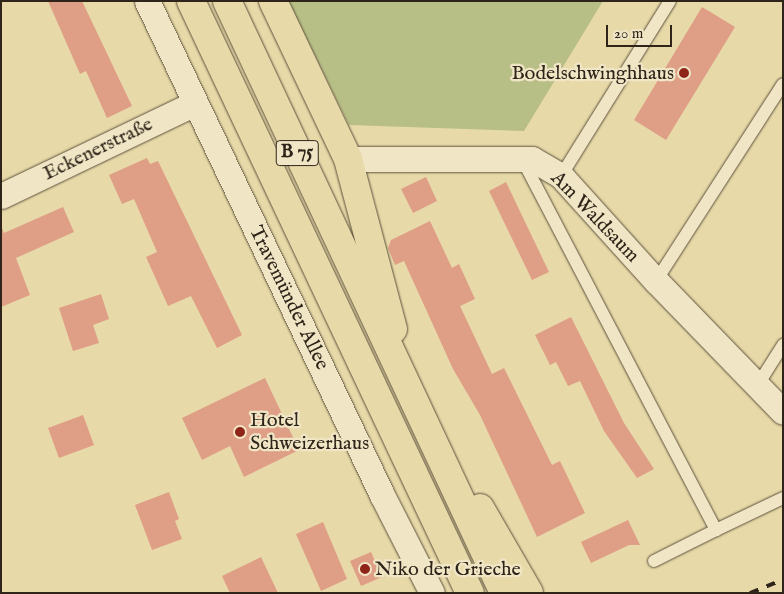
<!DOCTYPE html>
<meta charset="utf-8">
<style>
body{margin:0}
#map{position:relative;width:784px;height:594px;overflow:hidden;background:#e8d9a8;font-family:"IM FELL English",serif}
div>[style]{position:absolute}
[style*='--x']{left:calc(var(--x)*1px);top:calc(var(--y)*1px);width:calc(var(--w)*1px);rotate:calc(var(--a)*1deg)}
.green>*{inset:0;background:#b8bf86}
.building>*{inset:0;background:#df9e86}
.roads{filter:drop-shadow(0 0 1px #5c513d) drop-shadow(0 0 1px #5c513d)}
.service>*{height:12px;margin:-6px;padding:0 6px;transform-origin:6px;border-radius:6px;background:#f0e6c6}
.minor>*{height:25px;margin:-12.5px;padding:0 12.5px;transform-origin:12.5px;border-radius:12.5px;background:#f0e6c6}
.trunk>*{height:28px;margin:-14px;padding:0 14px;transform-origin:14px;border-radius:14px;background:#e8d9a8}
.rail>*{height:4px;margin-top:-2px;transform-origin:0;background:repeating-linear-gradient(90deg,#2e2419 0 9px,transparent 0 18px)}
.dots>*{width:14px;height:14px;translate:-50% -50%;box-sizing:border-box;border:2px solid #f0e6c6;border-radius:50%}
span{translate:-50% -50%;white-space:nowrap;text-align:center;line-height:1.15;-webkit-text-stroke:4.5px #f0e6c6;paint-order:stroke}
.shield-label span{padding:1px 4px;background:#f0e6c6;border:1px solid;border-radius:4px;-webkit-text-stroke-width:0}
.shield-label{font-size:19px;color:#2e2419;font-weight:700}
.poi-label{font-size:20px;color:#2e2419}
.right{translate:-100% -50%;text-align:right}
.left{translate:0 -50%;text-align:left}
.street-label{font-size:20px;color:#2e2419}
.frame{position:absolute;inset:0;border:2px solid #2e2419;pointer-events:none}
.scale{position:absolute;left:606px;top:25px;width:66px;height:22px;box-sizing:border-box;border:2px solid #2e2419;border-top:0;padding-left:6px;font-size:15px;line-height:18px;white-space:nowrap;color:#2e2419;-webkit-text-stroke:4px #f0e6c6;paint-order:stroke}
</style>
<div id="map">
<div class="green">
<div style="clip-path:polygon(288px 1px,603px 1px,524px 131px,349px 125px)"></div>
</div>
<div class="building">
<div style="clip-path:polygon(48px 1px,82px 1px,132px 106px,107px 118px,86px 71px,80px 74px)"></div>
<div style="clip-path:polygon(702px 7px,735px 27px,666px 140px,634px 120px)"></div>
<div style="clip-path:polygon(147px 158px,150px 164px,158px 161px,242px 335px,217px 348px,191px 296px,168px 306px,146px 257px,157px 252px,134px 199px,122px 204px,109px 175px)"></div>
<div style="clip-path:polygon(426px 177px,437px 201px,413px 213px,401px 189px)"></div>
<div style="clip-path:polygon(506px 182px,549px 272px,532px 280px,489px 191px)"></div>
<div style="clip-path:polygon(63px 207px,74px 232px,16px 258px,30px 295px,1px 307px,1px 226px,4px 233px)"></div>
<div style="clip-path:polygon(430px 221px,452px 268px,459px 264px,475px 299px,460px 306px,492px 374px,504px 368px,552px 465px,560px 461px,585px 513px,537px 537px,480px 415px,453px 369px,404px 261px,395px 265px,388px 248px,391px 240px)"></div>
<div style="clip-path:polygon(101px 294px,109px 319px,93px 325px,99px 343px,73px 351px,59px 308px)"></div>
<div style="clip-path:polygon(571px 317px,624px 423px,654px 469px,637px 478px,604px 431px,580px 381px,568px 386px,556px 362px,550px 365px,535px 335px)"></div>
<div style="clip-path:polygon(265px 378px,299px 450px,244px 477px,230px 446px,202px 460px,182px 418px)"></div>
<div style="clip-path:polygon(83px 415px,94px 445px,59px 458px,48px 428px)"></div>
<div style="clip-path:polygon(169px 492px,179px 519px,175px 521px,182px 539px,152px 550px,135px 505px)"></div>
<div style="clip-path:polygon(628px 520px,640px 545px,629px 545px,591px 563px,581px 542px)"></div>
<div style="clip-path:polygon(323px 522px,347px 579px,321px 591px,296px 534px)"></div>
<div style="clip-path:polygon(371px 552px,382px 577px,361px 586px,350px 561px)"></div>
<div style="clip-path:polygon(261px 557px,278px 593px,230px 593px,222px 576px)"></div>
</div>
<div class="roads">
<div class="service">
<div style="--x:522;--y:159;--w:419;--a:62.4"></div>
<div style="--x:716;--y:530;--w:74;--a:-25.5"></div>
<div style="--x:561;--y:176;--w:206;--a:-58.1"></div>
<div style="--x:656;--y:281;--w:234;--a:-57.2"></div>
<div style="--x:757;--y:386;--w:49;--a:-57.6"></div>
<div style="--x:654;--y:561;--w:69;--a:-26.6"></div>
</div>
<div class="minor">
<div style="--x:147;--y:1;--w:547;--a:64.56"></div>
<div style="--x:382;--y:495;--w:110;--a:63"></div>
<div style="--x:348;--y:159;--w:184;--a:0"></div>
<div style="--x:532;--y:159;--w:34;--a:30"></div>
<div style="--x:561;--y:176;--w:142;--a:47.9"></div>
<div style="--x:656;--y:281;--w:182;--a:45.9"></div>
<div style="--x:1;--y:196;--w:215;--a:-25.6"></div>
</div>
<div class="trunk">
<div style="--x:191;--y:1;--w:654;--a:64.77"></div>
<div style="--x:227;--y:1;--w:654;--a:64.92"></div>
<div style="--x:273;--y:1;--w:175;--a:64.6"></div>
<div style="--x:348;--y:159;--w:176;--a:75.2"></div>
<div style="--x:480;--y:508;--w:98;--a:60"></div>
</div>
</div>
<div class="rail">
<div style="--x:750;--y:593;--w:35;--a:-22"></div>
</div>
<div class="dots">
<div style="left:684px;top:73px;background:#8f2418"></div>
<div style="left:240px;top:432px;background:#8f2418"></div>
<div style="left:365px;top:569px;background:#8f2418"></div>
</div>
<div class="shield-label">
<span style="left:297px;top:153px">B 75</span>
</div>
<div class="poi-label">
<span class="right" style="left:674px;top:73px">Bodelschwinghhaus</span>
<span class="left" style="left:250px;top:432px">Hotel<br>Schweizerhaus</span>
<span class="left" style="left:375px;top:569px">Niko der Grieche</span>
</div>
<div class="street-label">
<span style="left:98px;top:149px;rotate:-26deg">Eckenerstraße</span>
<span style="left:595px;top:217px;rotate:46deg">Am Waldsaum</span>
<span style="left:289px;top:298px;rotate:64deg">Travemünder Allee</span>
</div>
<div class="frame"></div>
<div class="scale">20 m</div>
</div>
